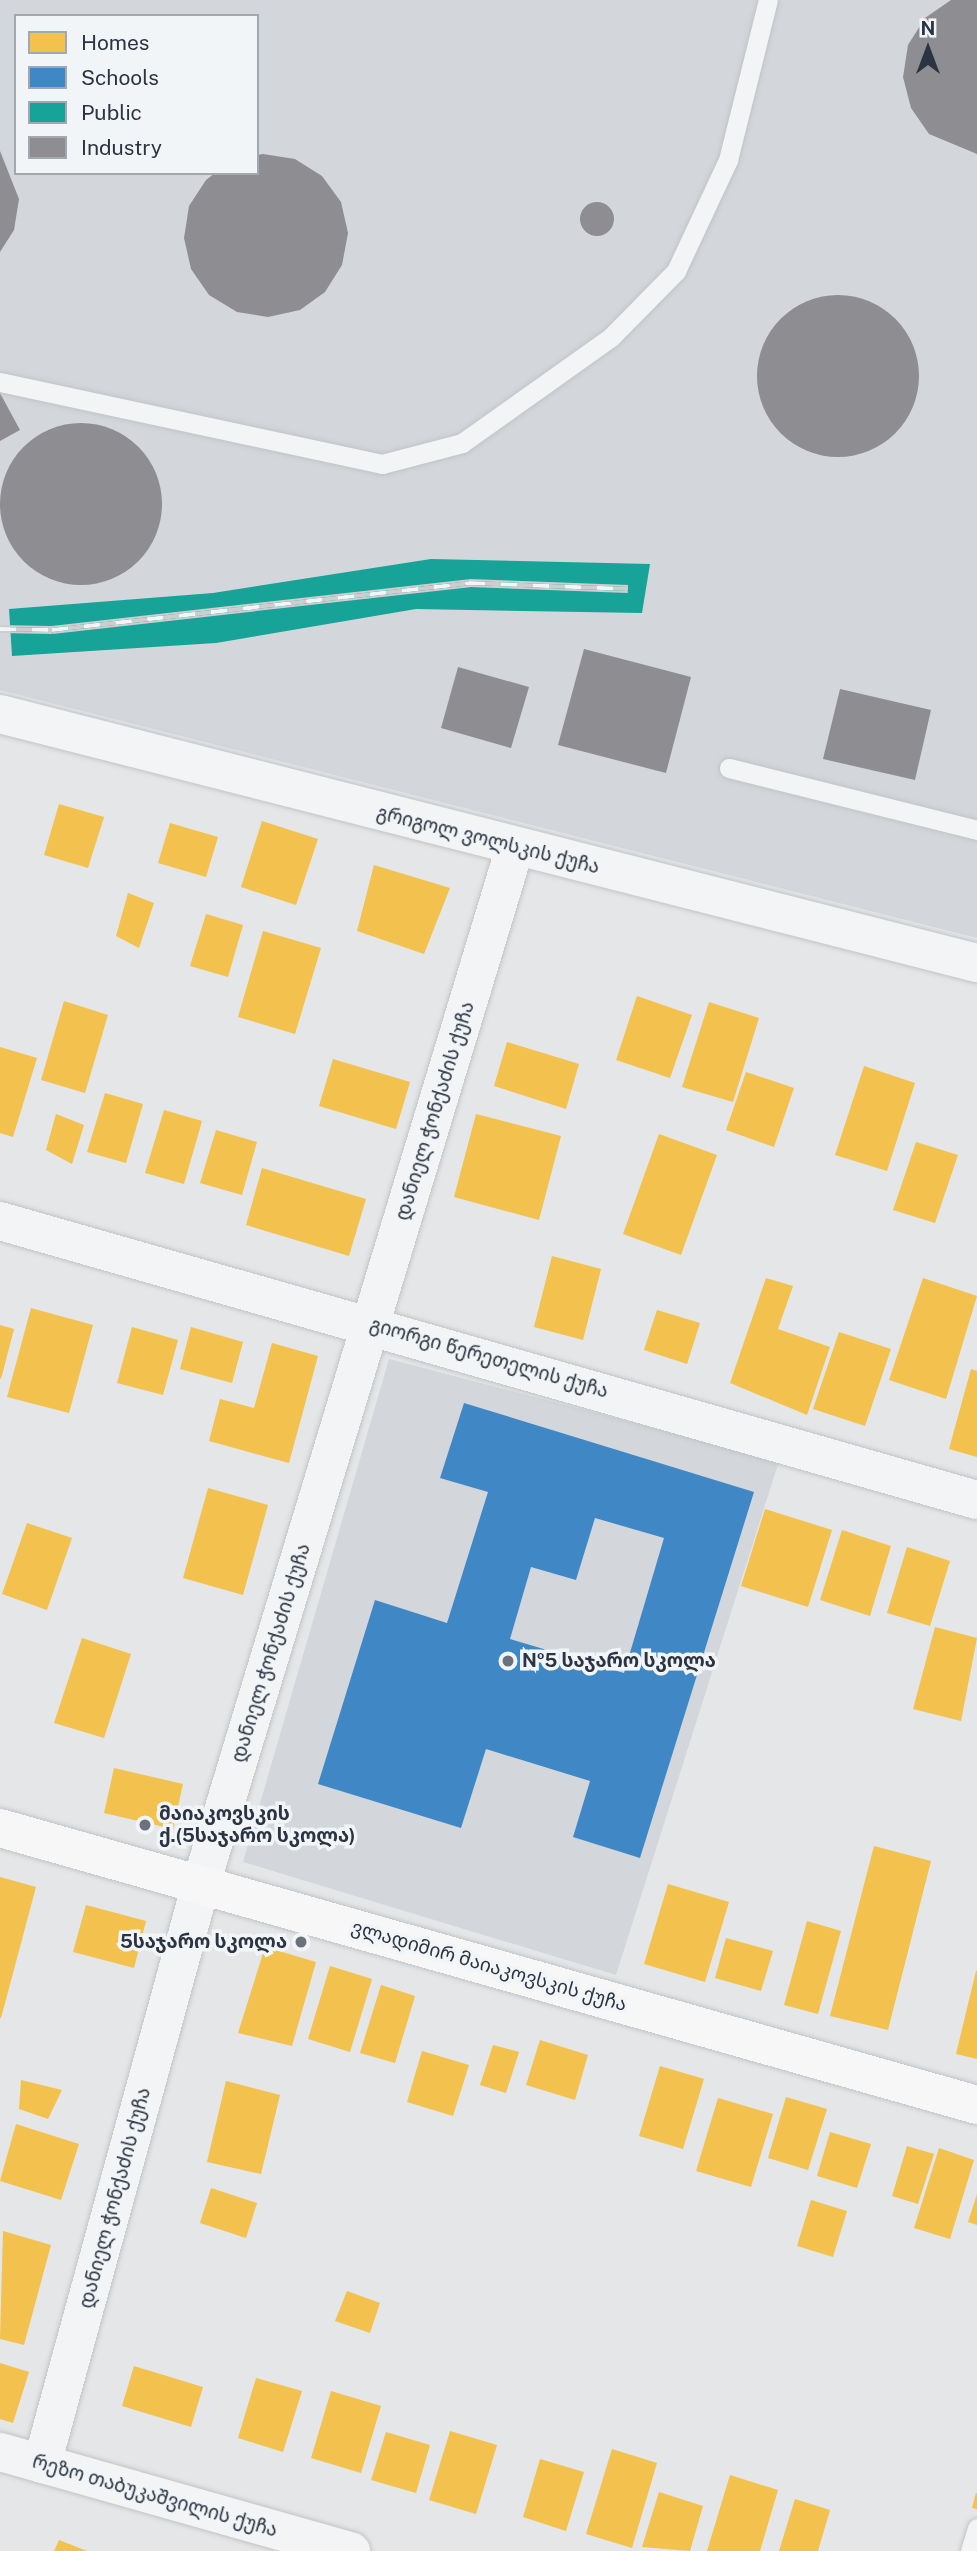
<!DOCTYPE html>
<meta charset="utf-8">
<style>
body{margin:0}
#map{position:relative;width:977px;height:2551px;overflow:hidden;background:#e4e6e8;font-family:"Public Sans","Noto Sans Georgian",sans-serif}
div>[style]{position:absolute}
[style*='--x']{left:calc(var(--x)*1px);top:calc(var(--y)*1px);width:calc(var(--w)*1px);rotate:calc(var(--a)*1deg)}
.built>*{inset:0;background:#d3d6db}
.homes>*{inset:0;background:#f2c14e}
.schools>*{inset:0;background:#3f88c5}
.public>*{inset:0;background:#17a398}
.industry>*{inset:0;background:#8d8d92}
.round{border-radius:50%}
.roads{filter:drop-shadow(0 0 2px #c2c4c6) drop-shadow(0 0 2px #c2c4c6)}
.lane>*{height:19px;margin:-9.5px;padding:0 9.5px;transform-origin:9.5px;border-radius:9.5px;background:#f3f4f5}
.street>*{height:38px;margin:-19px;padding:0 19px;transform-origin:19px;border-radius:19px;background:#f3f4f5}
.secondary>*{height:38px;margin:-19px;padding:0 19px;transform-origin:19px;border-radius:19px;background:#f7f7f7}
.rail>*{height:8px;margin-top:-4px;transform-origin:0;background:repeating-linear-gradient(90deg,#f2f5f7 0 16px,#cdced0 0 32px);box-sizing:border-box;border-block:2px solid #cdced0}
.dots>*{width:19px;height:19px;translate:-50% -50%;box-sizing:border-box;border:4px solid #f2f5f7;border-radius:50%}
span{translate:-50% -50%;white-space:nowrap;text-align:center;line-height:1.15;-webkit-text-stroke:7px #f2f5f7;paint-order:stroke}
.street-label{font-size:19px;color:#2b3442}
.poi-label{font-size:19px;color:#2b3442;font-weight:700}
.left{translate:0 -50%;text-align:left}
.right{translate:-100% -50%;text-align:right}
.legend{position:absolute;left:14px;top:14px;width:245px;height:161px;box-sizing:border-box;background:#f2f5f7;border:2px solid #a2a8af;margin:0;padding:9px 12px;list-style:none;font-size:21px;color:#2b3442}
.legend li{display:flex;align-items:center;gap:14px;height:35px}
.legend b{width:35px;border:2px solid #a2a8af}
.north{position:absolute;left:893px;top:14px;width:70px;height:70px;-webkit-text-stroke:5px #f2f5f7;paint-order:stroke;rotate:0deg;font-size:19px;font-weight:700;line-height:28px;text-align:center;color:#2b3442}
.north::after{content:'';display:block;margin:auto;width:24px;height:32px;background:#2b3442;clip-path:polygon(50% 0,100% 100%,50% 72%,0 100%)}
</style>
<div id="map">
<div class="built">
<div style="clip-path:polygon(evenodd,0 0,977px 0,977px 938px,0 690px,0 0,16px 16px,257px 16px,257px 173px,16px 173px,16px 16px)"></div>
<div style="clip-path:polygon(389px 1359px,779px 1461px,616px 1975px,243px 1862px)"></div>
</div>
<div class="homes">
<div style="clip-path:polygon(59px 804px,104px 817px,88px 868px,44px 855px)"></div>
<div style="clip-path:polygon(262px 821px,318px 839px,296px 905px,241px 887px)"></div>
<div style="clip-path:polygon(170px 823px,218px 837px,206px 877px,158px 863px)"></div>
<div style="clip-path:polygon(374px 865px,450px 888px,424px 954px,357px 931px)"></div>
<div style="clip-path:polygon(128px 893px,154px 903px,139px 948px,116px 936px)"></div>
<div style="clip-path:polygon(206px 914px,243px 925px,228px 977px,190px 966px)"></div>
<div style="clip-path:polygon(263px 931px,321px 948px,295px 1034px,238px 1017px)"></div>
<div style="clip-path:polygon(637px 996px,692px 1015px,670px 1078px,616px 1060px)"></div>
<div style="clip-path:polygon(64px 1001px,108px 1015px,85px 1093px,41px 1080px)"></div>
<div style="clip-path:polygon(709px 1002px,759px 1018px,733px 1102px,682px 1087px)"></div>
<div style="clip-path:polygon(507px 1042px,579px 1064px,566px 1109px,494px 1086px)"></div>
<div style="clip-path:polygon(0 1047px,37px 1058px,13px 1137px,0 1133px)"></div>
<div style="clip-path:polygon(333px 1059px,410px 1082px,396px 1129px,319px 1106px)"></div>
<div style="clip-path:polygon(864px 1066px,915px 1083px,887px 1171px,835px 1155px)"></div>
<div style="clip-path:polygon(746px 1072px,794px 1088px,774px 1147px,726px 1130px)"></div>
<div style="clip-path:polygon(105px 1093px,143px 1104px,126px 1163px,87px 1152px)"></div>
<div style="clip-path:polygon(164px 1110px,202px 1121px,184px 1184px,145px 1173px)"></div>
<div style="clip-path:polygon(56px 1114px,84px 1125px,72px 1164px,46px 1150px)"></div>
<div style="clip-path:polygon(476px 1114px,561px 1136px,539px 1220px,454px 1197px)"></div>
<div style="clip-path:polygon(216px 1130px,257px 1142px,242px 1195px,200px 1183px)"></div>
<div style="clip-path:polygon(659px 1134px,717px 1155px,681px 1255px,623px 1234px)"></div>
<div style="clip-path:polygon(916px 1142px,958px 1155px,935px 1223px,893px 1210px)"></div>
<div style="clip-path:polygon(262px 1168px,366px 1199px,349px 1256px,246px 1225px)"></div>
<div style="clip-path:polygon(552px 1256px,601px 1269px,583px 1340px,534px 1327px)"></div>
<div style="clip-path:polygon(766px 1278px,793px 1286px,778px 1329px,830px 1347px,807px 1415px,730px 1383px)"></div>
<div style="clip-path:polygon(923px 1278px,977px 1296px,946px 1399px,889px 1380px)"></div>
<div style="clip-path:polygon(31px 1308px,93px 1325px,69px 1413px,7px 1397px)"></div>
<div style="clip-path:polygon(657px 1310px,700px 1323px,687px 1364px,644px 1350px)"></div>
<div style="clip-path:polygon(0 1325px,14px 1329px,1px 1379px,0 1378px)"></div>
<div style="clip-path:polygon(132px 1327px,178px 1340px,163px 1395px,117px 1383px)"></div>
<div style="clip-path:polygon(191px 1327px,243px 1342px,232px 1383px,180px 1369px)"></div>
<div style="clip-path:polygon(839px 1332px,891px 1349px,865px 1426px,813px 1409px)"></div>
<div style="clip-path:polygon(272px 1343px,318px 1356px,289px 1463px,209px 1441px,220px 1399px,254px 1408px)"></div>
<div style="clip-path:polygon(971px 1369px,977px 1371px,977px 1457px,949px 1449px)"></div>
<div style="clip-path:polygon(208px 1488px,268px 1505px,243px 1595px,183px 1578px)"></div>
<div style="clip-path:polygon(765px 1509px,832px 1530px,808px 1607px,741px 1586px)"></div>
<div style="clip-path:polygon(27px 1523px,72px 1538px,47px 1610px,2px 1594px)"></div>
<div style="clip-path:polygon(842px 1530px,891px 1546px,870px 1616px,820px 1600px)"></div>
<div style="clip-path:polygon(907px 1547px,950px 1561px,930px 1626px,887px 1613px)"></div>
<div style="clip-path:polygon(935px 1627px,977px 1638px,961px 1721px,913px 1709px)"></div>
<div style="clip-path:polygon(82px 1638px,131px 1654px,104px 1738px,54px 1723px)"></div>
<div style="clip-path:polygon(114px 1768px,183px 1784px,173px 1829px,104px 1813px)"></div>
<div style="clip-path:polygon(874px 1846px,931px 1861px,888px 2030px,830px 2016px)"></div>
<div style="clip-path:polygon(0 1877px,36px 1887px,1px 2018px,0 2018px)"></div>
<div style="clip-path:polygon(668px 1884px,729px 1902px,705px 1982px,644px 1964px)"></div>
<div style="clip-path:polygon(86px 1905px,146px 1921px,134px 1968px,73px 1952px)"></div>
<div style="clip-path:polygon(807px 1921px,841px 1931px,818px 2014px,784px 2005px)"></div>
<div style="clip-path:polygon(726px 1938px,773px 1951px,761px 1991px,715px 1978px)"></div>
<div style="clip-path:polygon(265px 1947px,316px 1962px,292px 2046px,238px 2033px)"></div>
<div style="clip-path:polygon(330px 1966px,372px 1979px,350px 2052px,308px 2039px)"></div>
<div style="clip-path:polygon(976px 1971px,977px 1971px,977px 2059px,956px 2054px)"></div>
<div style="clip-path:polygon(381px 1985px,415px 1996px,395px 2063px,360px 2053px)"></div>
<div style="clip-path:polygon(540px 2040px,588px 2055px,575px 2100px,526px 2085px)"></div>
<div style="clip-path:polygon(493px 2045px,519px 2052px,506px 2093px,480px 2085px)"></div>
<div style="clip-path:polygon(422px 2051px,469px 2065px,453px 2116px,407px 2102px)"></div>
<div style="clip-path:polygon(660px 2066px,704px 2079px,683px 2149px,639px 2136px)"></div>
<div style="clip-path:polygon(21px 2080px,62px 2090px,48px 2119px,19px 2109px)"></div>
<div style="clip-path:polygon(226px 2081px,280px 2095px,261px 2174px,207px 2162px)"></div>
<div style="clip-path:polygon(786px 2097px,827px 2109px,808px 2170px,768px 2158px)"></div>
<div style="clip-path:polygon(718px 2098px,773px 2114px,751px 2187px,696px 2171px)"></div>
<div style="clip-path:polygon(16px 2124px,79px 2144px,61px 2200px,0 2181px)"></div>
<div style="clip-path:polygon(830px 2132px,871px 2144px,857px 2188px,817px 2176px)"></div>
<div style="clip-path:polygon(907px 2146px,934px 2154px,918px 2204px,892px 2196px)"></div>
<div style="clip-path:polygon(939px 2148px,974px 2160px,950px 2239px,914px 2228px)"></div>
<div style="clip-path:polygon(211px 2188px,257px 2203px,246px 2238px,200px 2223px)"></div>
<div style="clip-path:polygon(977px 2194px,977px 2225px,968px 2222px)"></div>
<div style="clip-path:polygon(811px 2200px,847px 2211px,833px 2257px,797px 2246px)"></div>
<div style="clip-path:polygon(3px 2231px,51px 2245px,24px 2345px,0 2339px)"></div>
<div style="clip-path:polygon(347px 2291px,380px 2303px,370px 2333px,335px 2321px)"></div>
<div style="clip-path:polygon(0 2363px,29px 2372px,13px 2423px,0 2419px)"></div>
<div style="clip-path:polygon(134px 2366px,203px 2387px,191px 2427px,122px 2406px)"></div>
<div style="clip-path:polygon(256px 2378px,302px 2391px,283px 2452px,238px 2438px)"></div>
<div style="clip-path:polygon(331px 2391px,381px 2406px,361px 2473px,311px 2458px)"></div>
<div style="clip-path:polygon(450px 2431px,497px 2445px,476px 2514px,429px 2500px)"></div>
<div style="clip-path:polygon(386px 2432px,430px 2445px,416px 2493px,371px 2480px)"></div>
<div style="clip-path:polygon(612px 2449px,657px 2463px,632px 2548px,586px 2534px)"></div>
<div style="clip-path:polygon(540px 2459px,584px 2472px,566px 2531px,523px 2517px)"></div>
<div style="clip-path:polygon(730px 2475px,778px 2490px,760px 2551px,707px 2551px)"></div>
<div style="clip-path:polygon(659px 2492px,703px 2506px,690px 2551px,642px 2547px)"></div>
<div style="clip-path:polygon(976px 2493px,977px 2493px,977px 2509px,972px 2508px)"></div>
<div style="clip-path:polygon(795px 2499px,830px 2510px,818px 2551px,779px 2551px)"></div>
<div style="clip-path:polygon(59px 2540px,87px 2551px,54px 2551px)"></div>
</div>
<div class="schools">
<div style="clip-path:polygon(evenodd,464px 1403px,754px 1492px,640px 1858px,573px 1837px,590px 1781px,486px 1749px,461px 1828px,318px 1784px,375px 1600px,447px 1623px,488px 1492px,440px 1478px,464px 1403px,595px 1518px,664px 1538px,624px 1673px,510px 1639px,531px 1567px,576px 1580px,595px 1518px)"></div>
</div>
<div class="public">
<div style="clip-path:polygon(431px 559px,650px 564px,642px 613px,416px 609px,216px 643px,12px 656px,9px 609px,213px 593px)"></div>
</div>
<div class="industry">
<div style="clip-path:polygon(951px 0,977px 0,977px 154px,929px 134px,911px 108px,903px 77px,908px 45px,925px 18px)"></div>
<div style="clip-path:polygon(0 151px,19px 199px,14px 230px,0 252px)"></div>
<div style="clip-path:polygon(263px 154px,295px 159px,322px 176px,341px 202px,348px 233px,342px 265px,325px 292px,300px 310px,268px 317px,237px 312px,209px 295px,191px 269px,184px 238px,189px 206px,206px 180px,215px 173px,257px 173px,257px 155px)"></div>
<div class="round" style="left:580px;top:202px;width:34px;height:34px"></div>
<div class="round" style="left:757px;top:295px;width:162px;height:162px"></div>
<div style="clip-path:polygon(0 393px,20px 430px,0 441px)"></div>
<div class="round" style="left:0;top:423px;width:162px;height:162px"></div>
<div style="clip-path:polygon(584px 649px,691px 677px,666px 773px,558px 745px)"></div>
<div style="clip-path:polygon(458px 667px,529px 687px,511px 748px,441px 728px)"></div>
<div style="clip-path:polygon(840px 689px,931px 710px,915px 780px,823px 759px)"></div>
</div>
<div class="roads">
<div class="lane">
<div style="--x:0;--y:382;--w:391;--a:12.1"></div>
<div style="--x:382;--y:464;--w:83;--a:-14.7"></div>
<div style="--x:462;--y:443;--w:183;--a:-35.4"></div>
<div style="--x:611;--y:337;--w:93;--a:-45.4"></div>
<div style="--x:676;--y:271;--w:123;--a:-64.9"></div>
<div style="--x:728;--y:160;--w:165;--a:-76"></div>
<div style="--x:729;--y:768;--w:256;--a:14"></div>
<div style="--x:970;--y:2551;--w:24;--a:-73"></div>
</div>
<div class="street">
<div style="--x:0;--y:714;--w:1008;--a:14.3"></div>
<div style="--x:0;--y:1221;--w:1016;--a:15.94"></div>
<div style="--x:0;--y:2452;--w:365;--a:15.8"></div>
<div style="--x:42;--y:2464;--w:601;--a:-74.67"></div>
<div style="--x:201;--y:1884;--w:1083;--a:-73.15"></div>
</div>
<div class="secondary">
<div style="--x:0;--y:1828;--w:1016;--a:15.83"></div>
</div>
</div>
<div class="rail">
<div style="--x:0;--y:629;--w:52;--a:1.1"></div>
<div style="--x:52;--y:630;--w:420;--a:-6.4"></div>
<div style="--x:469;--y:583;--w:159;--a:2.2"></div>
</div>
<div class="dots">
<div style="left:508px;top:1661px;background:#6c727c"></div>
<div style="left:145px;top:1825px;background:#6c727c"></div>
<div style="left:301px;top:1942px;background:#6c727c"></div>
</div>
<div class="street-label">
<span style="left:488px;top:840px;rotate:14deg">გრიგოლ ვოლსკის ქუჩა</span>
<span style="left:435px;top:1111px;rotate:-73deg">დანიელ ჭონქაძის ქუჩა</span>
<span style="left:489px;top:1358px;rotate:16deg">გიორგი წერეთელის ქუჩა</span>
<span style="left:271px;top:1653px;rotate:-73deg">დანიელ ჭონქაძის ქუჩა</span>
<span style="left:489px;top:1966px;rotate:16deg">ვლადიმირ მაიაკოვსკის ქუჩა</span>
<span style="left:115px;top:2198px;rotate:-75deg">დანიელ ჭონქაძის ქუჩა</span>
<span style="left:155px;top:2496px;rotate:16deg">რეზო თაბუკაშვილის ქუჩა</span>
</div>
<div class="poi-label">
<span class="left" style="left:522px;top:1661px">№5 საჯარო სკოლა</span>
<span class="left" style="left:159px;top:1825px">მაიაკოვსკის<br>ქ.(5საჯარო სკოლა)</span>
<span class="right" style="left:287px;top:1942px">5საჯარო სკოლა</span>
</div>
<ul class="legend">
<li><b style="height:19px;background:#f2c14e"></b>Homes</li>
<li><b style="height:19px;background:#3f88c5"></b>Schools</li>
<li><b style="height:19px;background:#17a398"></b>Public</li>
<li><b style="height:19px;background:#8d8d92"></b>Industry</li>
</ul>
<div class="north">N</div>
</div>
